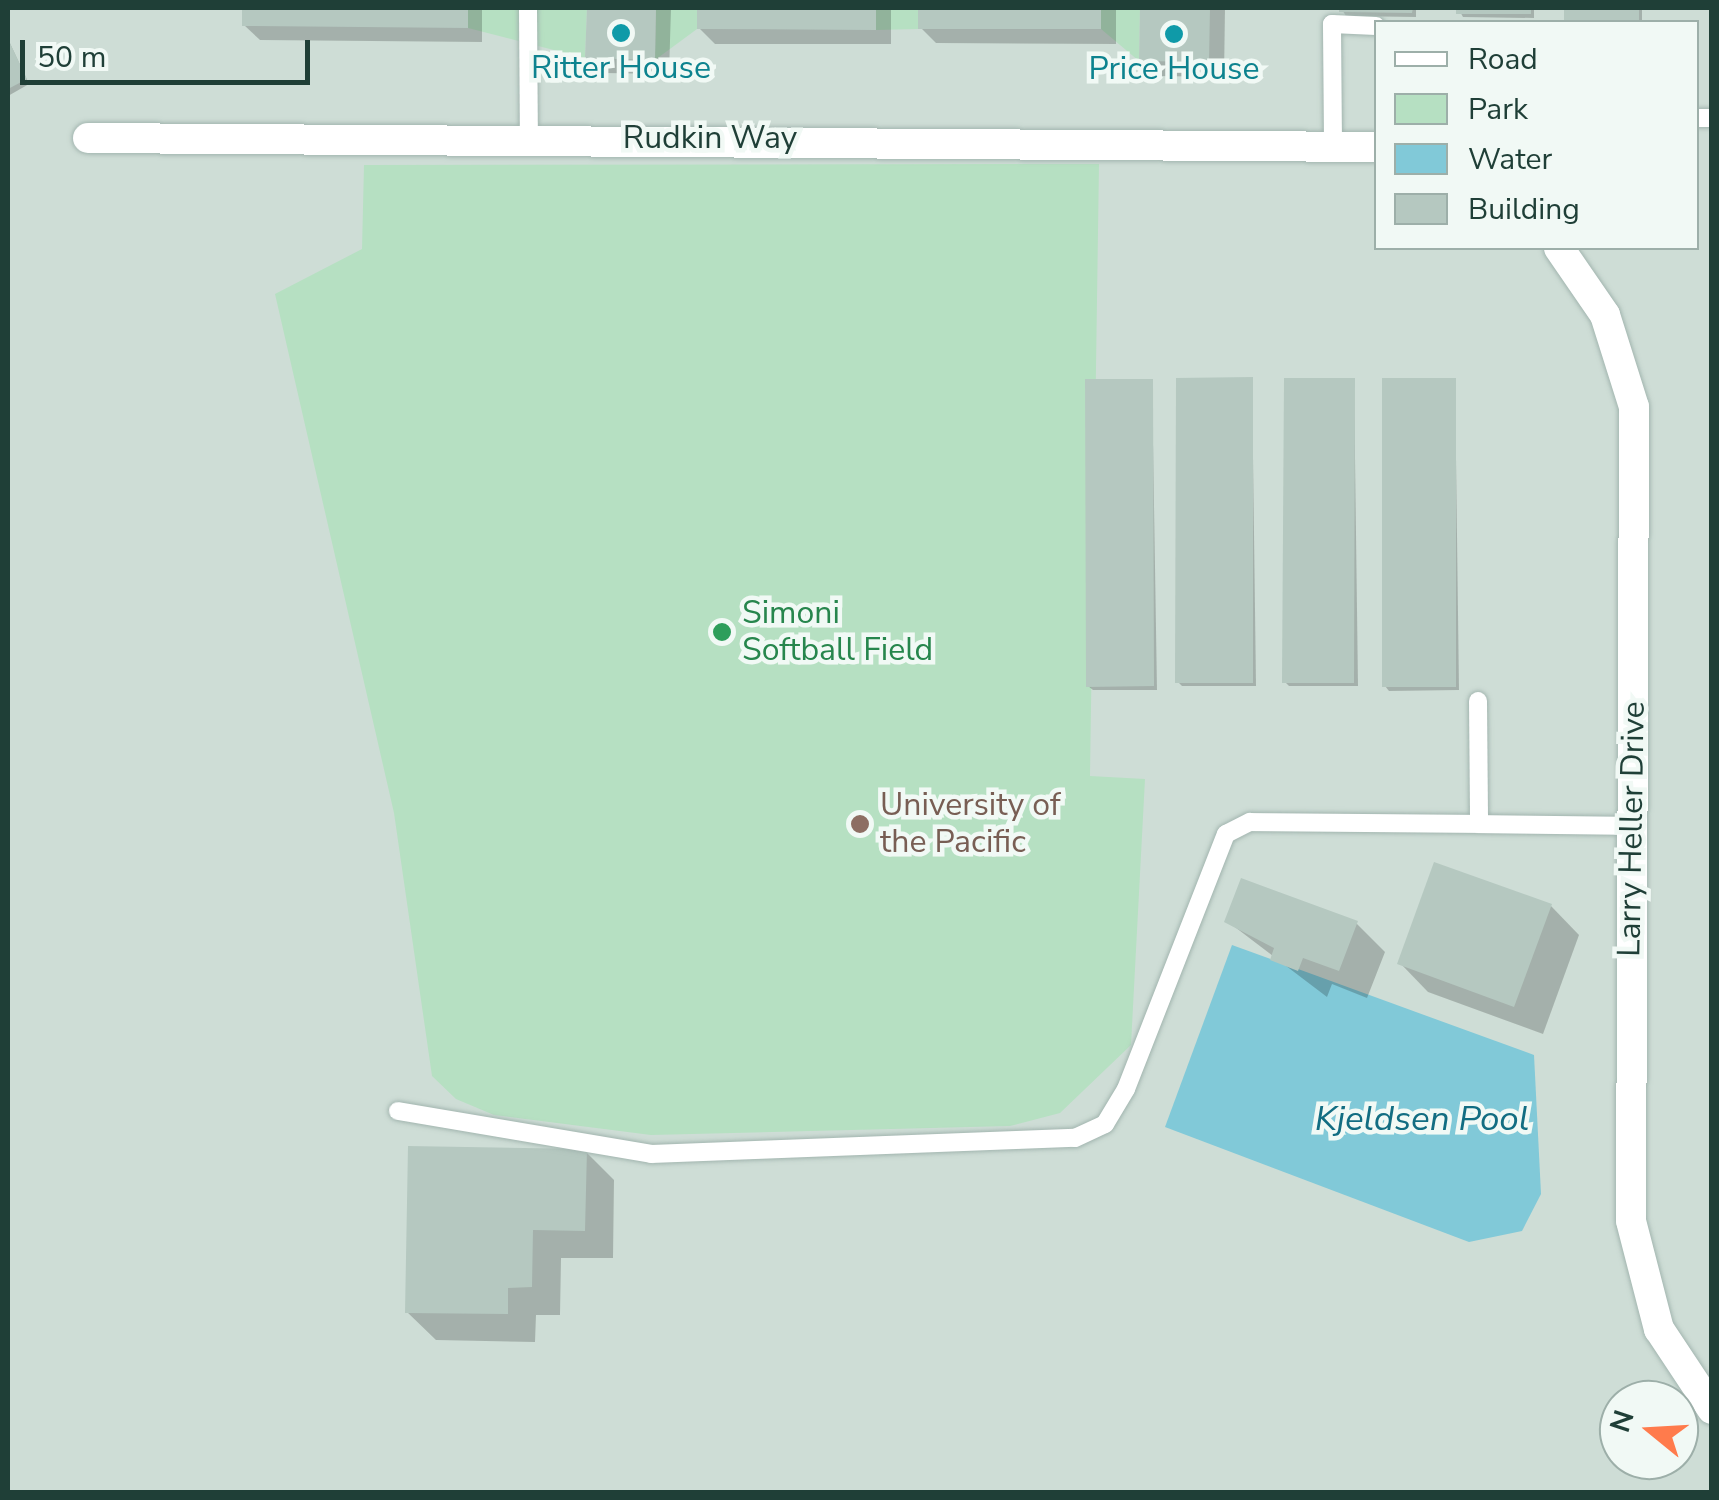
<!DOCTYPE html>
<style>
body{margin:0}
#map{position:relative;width:1719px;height:1500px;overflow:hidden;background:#e0ede7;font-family:"Nunito Sans",sans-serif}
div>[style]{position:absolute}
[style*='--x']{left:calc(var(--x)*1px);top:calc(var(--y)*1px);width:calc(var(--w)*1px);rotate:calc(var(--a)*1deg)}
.built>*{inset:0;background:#ceddd6}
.green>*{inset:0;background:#b6e0c2}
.water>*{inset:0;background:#81c9d8}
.shadow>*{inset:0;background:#0003}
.building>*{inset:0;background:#b5c8c0}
.roads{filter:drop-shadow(0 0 2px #a2b5af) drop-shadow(0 0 2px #a2b5af)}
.service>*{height:18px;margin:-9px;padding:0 9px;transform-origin:9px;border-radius:9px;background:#fff}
.minor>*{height:30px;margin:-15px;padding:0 15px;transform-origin:15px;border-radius:15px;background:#fff}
.dots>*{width:28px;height:28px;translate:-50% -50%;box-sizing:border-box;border:5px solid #f1f9f5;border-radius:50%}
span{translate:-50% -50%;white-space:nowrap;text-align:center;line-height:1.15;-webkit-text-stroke:9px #f1f9f5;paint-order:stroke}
.culture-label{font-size:32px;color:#0d838f}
.street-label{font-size:32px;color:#1f3f37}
.leisure-label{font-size:32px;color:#27864d}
.left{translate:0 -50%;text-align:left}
.education-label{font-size:32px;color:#785e54}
.water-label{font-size:35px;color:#126d82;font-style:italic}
.frame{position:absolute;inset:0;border:10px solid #1f3f37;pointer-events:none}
.legend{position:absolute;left:1374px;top:20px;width:325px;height:230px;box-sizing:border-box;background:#f1f9f5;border:2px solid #9dafa9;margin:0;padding:12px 18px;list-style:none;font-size:30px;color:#1f3f37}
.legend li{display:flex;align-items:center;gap:20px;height:50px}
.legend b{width:50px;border:2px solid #9dafa9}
.north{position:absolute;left:1599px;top:1380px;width:100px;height:100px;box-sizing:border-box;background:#f1f9f5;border:2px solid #9dafa9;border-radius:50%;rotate:288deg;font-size:28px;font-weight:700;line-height:40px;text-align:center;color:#1f3f37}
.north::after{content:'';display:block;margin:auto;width:35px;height:45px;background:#ff7b4c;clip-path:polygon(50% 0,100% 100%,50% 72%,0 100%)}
.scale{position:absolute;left:20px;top:40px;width:290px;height:45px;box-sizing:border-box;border:5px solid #1f3f37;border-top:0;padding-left:12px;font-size:30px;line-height:35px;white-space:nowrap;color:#1f3f37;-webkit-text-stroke:8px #f1f9f5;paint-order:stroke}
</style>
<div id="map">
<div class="built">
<div style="clip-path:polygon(evenodd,8px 8px,1711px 8px,1711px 1492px,8px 1492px,8px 8px,1376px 22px,1696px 22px,1696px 248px,1376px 248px,1376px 22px,8px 8px,1619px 1400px,1679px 1400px,1679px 1460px,1619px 1460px,1619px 1400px)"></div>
</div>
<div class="green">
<div style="clip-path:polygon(468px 8px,587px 8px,585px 58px,468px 28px)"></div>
<div style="clip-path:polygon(656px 8px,697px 8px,697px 29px,655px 60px)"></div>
<div style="clip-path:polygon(876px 8px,918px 8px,918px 29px,876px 30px)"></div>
<div style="clip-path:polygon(1101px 8px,1140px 8px,1139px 61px,1101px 29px)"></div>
<div style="clip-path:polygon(1099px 164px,1090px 776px,1145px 779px,1131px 1045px,1060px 1113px,1010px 1126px,651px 1135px,494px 1115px,456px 1099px,432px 1076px,394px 813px,275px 294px,362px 249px,364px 165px)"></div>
</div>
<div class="water">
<div style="clip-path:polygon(1232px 945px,1534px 1055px,1541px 1194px,1522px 1231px,1469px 1242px,1165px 1127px)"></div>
</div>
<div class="shadow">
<div style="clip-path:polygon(244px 8px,482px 8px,482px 42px,260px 40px,244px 25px)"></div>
<div style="clip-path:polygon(589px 8px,671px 8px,669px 74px,603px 73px,588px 57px)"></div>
<div style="clip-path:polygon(699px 8px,891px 8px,891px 44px,715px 44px,699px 28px)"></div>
<div style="clip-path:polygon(921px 8px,1116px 8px,1116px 44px,936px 43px,921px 28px)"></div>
<div style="clip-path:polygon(1142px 8px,1225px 8px,1224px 77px,1157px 76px,1141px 60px)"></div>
<div style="clip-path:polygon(1341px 8px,1416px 8px,1416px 17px,1346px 16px)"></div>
<div style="clip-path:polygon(1458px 8px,1534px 8px,1534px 18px,1463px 17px)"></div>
<div style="clip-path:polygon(1567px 8px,1642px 8px,1642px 22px,1566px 22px)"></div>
<div style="clip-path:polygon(8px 39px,29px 84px,8px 96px)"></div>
<div style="clip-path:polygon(1252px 380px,1256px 686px,1182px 686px,1178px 682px)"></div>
<div style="clip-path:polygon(1354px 380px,1358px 686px,1289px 686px,1285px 682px)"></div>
<div style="clip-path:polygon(1455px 380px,1459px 690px,1389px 691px,1385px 686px)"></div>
<div style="clip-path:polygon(1152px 381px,1157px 690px,1093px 690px,1088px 686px)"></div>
<div style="clip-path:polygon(1551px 906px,1579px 935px,1543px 1034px,1428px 992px,1400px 963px)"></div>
<div style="clip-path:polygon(1227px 921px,1356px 923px,1385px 952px,1367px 998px,1332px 984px,1327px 997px)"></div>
<div style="clip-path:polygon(586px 1152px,614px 1180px,613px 1258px,561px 1258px,560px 1315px,536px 1315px,535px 1342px,436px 1340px,407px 1312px)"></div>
</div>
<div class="building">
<div style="clip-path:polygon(242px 8px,468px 8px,468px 28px,242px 26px)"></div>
<div style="clip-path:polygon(587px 8px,656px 8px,655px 60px,585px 58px)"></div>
<div style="clip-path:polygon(697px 8px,876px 8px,876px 30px,697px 29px)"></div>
<div style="clip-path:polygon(918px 8px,1101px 8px,1101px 29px,918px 29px)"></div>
<div style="clip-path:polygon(1140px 8px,1210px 8px,1209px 62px,1139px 61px)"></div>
<div style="clip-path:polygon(1339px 8px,1413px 8px,1412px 13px,1339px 12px)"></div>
<div style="clip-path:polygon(1456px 8px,1531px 8px,1531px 14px,1456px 14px)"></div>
<div style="clip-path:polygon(1564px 8px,1639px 8px,1639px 22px,1564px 22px)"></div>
<div style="clip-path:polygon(8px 39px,27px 79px,8px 89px)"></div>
<div style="clip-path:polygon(1253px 377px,1253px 683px,1175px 683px,1176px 378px)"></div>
<div style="clip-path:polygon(1284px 378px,1355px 378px,1354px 683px,1282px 683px)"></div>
<div style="clip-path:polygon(1382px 378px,1456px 378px,1456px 687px,1382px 687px)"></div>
<div style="clip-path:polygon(1085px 379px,1153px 379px,1154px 686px,1086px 687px)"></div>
<div style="clip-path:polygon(1434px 862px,1552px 904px,1514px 1007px,1397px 964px)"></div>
<div style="clip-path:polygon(1241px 878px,1358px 921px,1339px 971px,1303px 958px,1298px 971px,1270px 960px,1274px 948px,1224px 922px)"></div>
<div style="clip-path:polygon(408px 1146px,587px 1149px,585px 1231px,533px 1230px,532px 1287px,508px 1288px,508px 1314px,405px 1313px)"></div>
</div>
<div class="roads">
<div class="service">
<div style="--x:528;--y:8;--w:129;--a:89.6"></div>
<div style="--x:1696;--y:118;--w:16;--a:0"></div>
<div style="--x:1333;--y:142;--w:118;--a:-90.5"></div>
<div style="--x:1332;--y:24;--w:44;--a:2.6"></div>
<div style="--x:1478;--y:701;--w:123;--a:89.5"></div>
<div style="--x:1479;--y:824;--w:153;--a:0.7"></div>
<div style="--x:398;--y:1111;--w:257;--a:9.6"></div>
<div style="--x:651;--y:1154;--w:424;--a:-2.2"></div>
<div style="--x:1075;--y:1138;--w:33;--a:-25"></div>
<div style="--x:1105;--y:1124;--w:41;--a:-59"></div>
<div style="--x:1126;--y:1089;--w:274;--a:-68.6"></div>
<div style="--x:1226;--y:834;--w:27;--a:-27"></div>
<div style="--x:1250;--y:822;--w:229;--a:0.5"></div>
</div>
<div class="minor">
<div style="--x:88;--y:138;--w:1288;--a:0.4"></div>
<div style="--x:1559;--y:248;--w:81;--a:55.5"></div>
<div style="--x:1605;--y:315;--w:96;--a:72.5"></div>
<div style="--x:1634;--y:407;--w:814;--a:90.21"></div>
<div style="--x:1631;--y:1221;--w:112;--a:75.5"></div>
<div style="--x:1659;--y:1329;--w:96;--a:56.5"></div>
</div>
</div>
<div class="dots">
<div style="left:621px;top:33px;background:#0f9aa8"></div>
<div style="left:1174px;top:34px;background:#0f9aa8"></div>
<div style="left:722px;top:632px;background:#2e9e5b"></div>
<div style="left:860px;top:824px;background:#8d6e63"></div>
</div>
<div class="culture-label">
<span style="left:621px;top:68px">Ritter House</span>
<span style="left:1174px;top:69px">Price House</span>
</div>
<div class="street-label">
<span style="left:710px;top:138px">Rudkin Way</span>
<span style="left:1632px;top:829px;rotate:-89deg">Larry Heller Drive</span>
</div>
<div class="leisure-label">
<span class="left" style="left:742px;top:632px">Simoni<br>Softball Field</span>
</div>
<div class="education-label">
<span class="left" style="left:880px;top:824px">University of<br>the Pacific</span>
</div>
<div class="water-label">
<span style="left:1422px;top:1119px">Kjeldsen Pool</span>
</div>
<div class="frame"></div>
<ul class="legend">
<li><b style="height:12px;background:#fff"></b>Road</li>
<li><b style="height:28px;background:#b6e0c2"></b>Park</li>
<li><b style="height:28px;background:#81c9d8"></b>Water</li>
<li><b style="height:28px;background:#b5c8c0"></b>Building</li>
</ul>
<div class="north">N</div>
<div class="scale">50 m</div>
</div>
